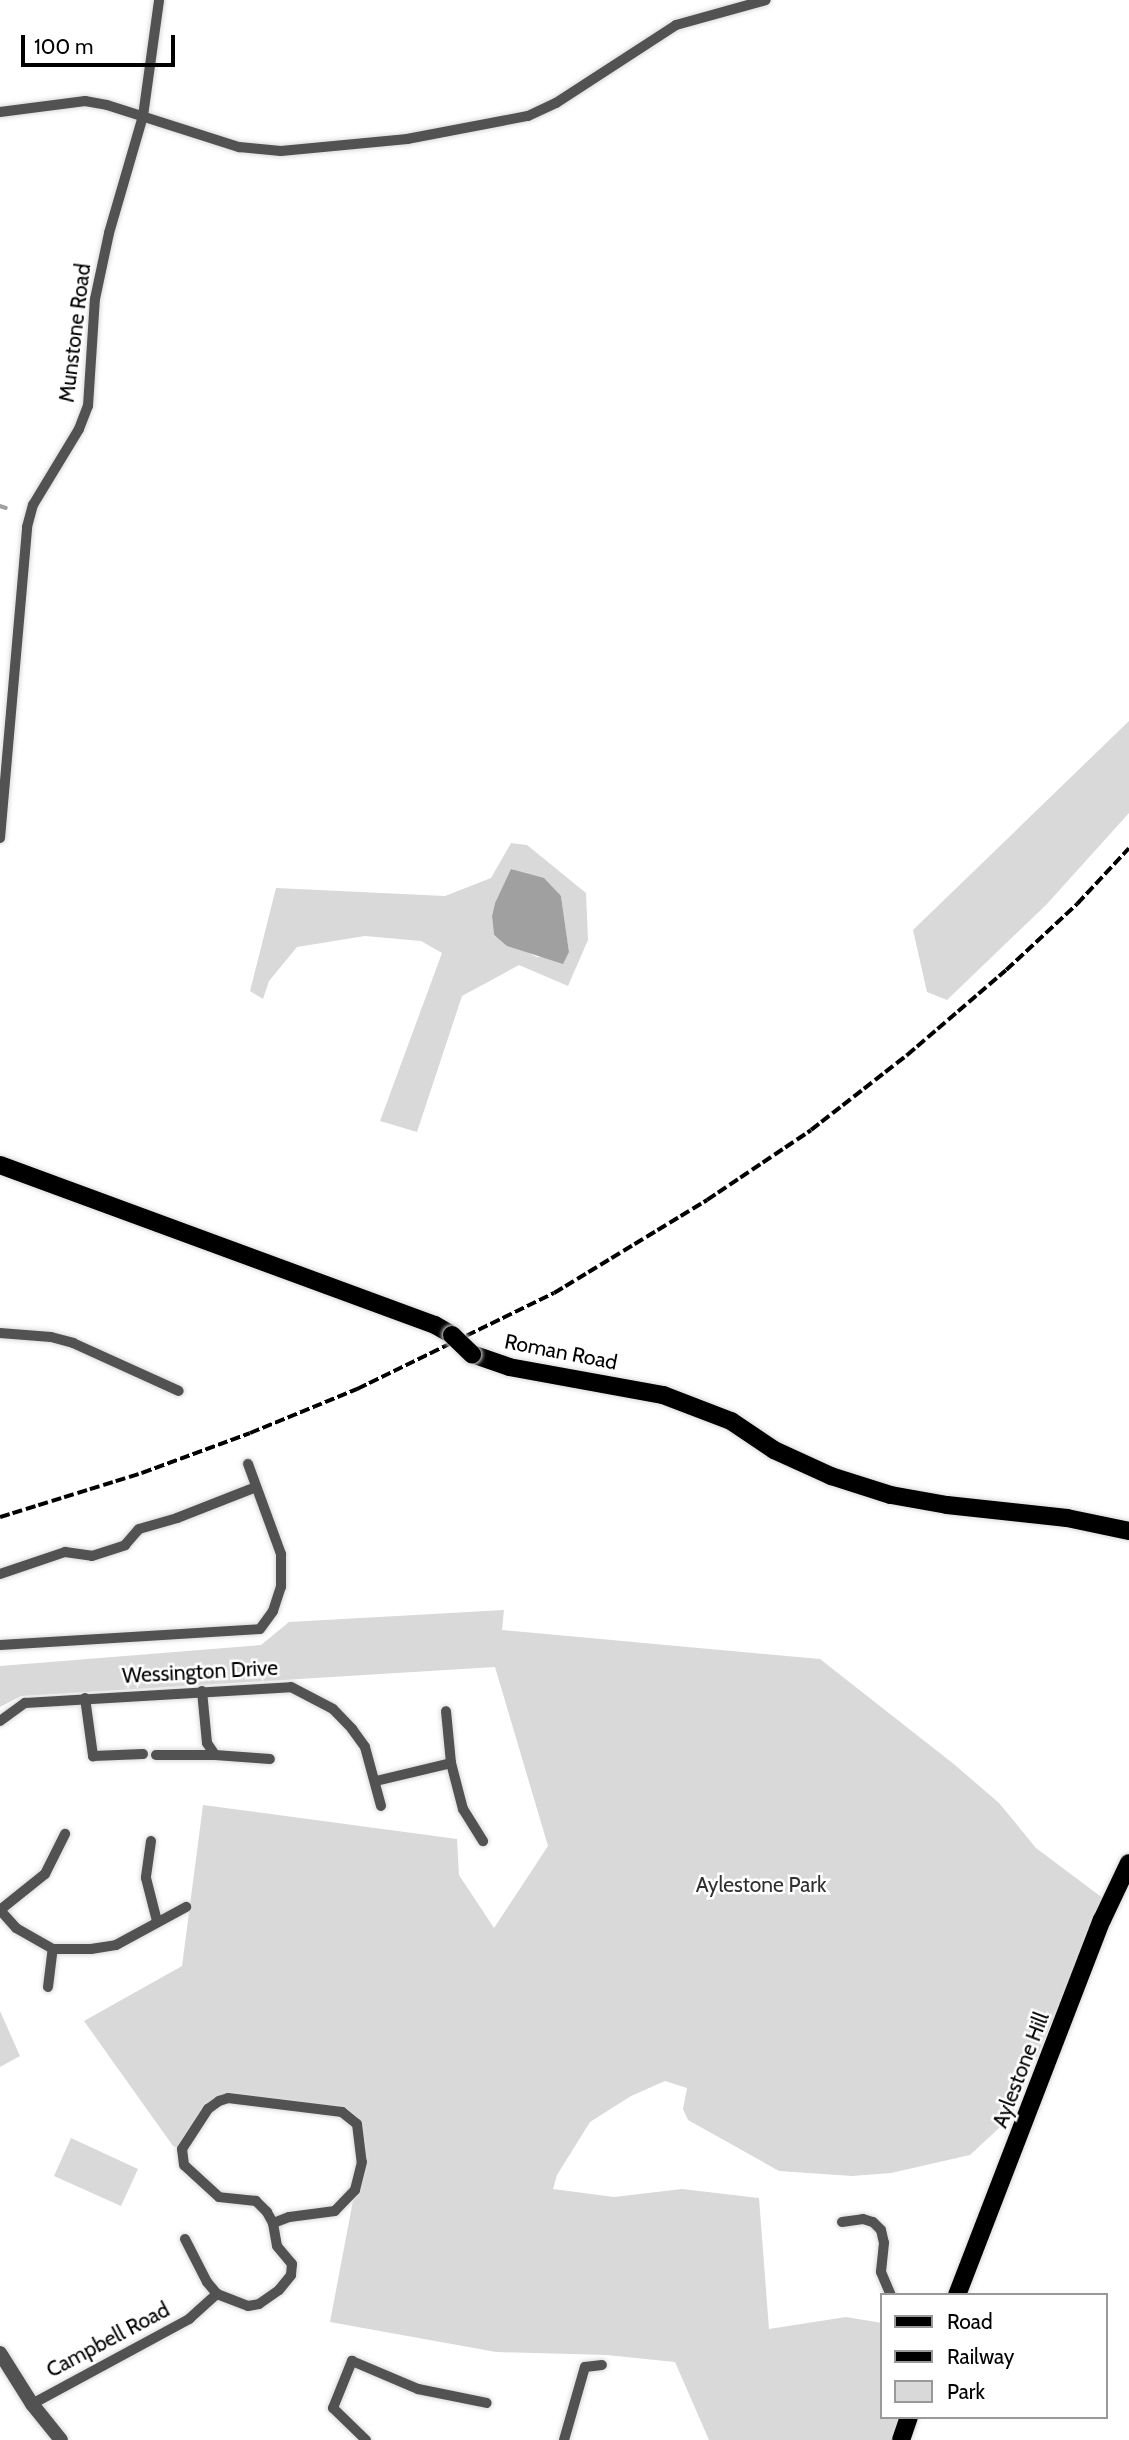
<!DOCTYPE html>
<style>
body{margin:0}
#map{position:relative;width:1129px;height:2440px;overflow:hidden;background:#fff;font-family:Cabin,sans-serif}
div>[style]{position:absolute}
[style*='--x']{left:calc(var(--x)*1px);top:calc(var(--y)*1px);width:calc(var(--w)*1px);rotate:calc(var(--a)*1deg)}
.green>*{inset:0;background:#d9d9d9}
.water>*{inset:0;background:#a0a0a0}
.stream>*{height:3.5px;margin:-1.75px;padding:0 1.75px;transform-origin:1.75px;border-radius:1.75px;background:#a0a0a0}
.roads{filter:drop-shadow(0 0 2px #dbdbdb) drop-shadow(0 0 2px #dbdbdb)}
.minor>*{height:10px;margin:-5px;padding:0 5px;transform-origin:5px;border-radius:5px;background:#525252}
.tertiary>*{height:14px;margin:-7px;padding:0 7px;transform-origin:7px;border-radius:7px;background:#525252}
.primary>*{height:18px;margin:-9px;padding:0 9px;transform-origin:9px;border-radius:9px;background:#000}
.trunk>*{height:18px;margin:-9px;padding:0 9px;transform-origin:9px;border-radius:9px;background:#000}
.rail>*{height:3.5px;margin-top:-1.75px;transform-origin:0;background:repeating-linear-gradient(90deg,#000 0 10px,transparent 0 13.5px)}
.bridges{filter:drop-shadow(0 0 2px #dbdbdb) drop-shadow(0 0 2px #dbdbdb)}
.primary-bridge>*{height:18px;margin:-9px;padding:0 9px;transform-origin:9px;border-radius:9px;background:#000}
span{translate:-50% -50%;white-space:nowrap;text-align:center;line-height:1.15;-webkit-text-stroke:5px #fff;paint-order:stroke}
.street-label{font-size:21px;color:#000}
.park-label{font-size:21px;color:#303030}
.legend{position:absolute;left:880px;top:2293px;width:228px;height:126px;box-sizing:border-box;background:#fff;border:2px solid #999;margin:0;padding:9px 12px;list-style:none;font-size:21px;color:#000}
.legend li{display:flex;align-items:center;gap:14px;height:35px}
.legend b{width:35px;border:2px solid #999}
.scale{position:absolute;left:21px;top:35px;width:154px;height:32px;box-sizing:border-box;border:4px solid #000;border-top:0;padding-left:9px;font-size:21px;line-height:24px;white-space:nowrap;color:#000;-webkit-text-stroke:5px #fff;paint-order:stroke}
</style>
<div id="map">
<div class="green">
<div style="clip-path:polygon(1129px 721px,1129px 813px,1046px 905px,947px 1000px,927px 992px,913px 930px)"></div>
<div style="clip-path:polygon(evenodd,511px 843px,527px 845px,586px 893px,588px 940px,568px 986px,519px 965px,462px 996px,417px 1132px,380px 1121px,442px 953px,421px 941px,365px 936px,297px 947px,269px 981px,263px 999px,250px 991px,276px 888px,445px 896px,491px 878px,511px 843px,512px 869px,561px 896px,569px 952px,537px 957px,494px 936px,492px 916px,495px 903px,512px 869px)"></div>
<div style="clip-path:polygon(504px 1610px,502px 1630px,820px 1659px,955px 1765px,999px 1803px,1036px 1848px,1104px 1899px,1011px 2117px,970px 2155px,891px 2173px,852px 2176px,779px 2171px,688px 2120px,683px 2109px,687px 2088px,665px 2081px,631px 2096px,590px 2122px,557px 2175px,553px 2189px,614px 2197px,682px 2189px,759px 2198px,769px 2329px,846px 2317px,882px 2323px,882px 2417px,903px 2417px,894px 2440px,709px 2440px,675px 2362px,606px 2355px,496px 2352px,330px 2322px,355px 2190px,360px 2179px,352px 2117px,219px 2101px,182px 2149px,173px 2146px,84px 2021px,182px 1966px,203px 1805px,457px 1839px,459px 1875px,494px 1928px,548px 1846px,495px 1667px,21px 1696px,0 1707px,0 1666px,261px 1645px,289px 1622px)"></div>
<div style="clip-path:polygon(0 2011px,20px 2056px,0 2067px)"></div>
<div style="clip-path:polygon(71px 2138px,138px 2169px,121px 2206px,54px 2176px)"></div>
</div>
<div class="water">
<div style="clip-path:polygon(511px 869px,544px 878px,561px 896px,569px 952px,563px 964px,507px 946px,494px 935px,492px 916px,495px 903px)"></div>
</div>
<div class="stream">
<div style="--x:0;--y:506;--w:6;--a:18"></div>
</div>
<div class="roads">
<div class="minor">
<div style="--x:0;--y:112;--w:86;--a:-7.4"></div>
<div style="--x:85;--y:101;--w:22;--a:10"></div>
<div style="--x:107;--y:105;--w:139;--a:17.7"></div>
<div style="--x:239;--y:147;--w:42;--a:5.4"></div>
<div style="--x:281;--y:151;--w:127;--a:-5.4"></div>
<div style="--x:407;--y:139;--w:123;--a:-10.8"></div>
<div style="--x:528;--y:116;--w:31;--a:-25"></div>
<div style="--x:556;--y:103;--w:143;--a:-33"></div>
<div style="--x:676;--y:25;--w:93;--a:-15.5"></div>
<div style="--x:0;--y:838;--w:312;--a:-85"></div>
<div style="--x:27;--y:527;--w:23;--a:-75"></div>
<div style="--x:33;--y:505;--w:89;--a:-58.8"></div>
<div style="--x:79;--y:429;--w:25;--a:-69"></div>
<div style="--x:88;--y:406;--w:107;--a:-86.3"></div>
<div style="--x:95;--y:299;--w:67;--a:-78"></div>
<div style="--x:109;--y:233;--w:122;--a:-73.8"></div>
<div style="--x:143;--y:116;--w:117;--a:-82.1"></div>
<div style="--x:0;--y:1333;--w:51;--a:4.5"></div>
<div style="--x:51;--y:1337;--w:23;--a:15"></div>
<div style="--x:73;--y:1343;--w:116;--a:24.4"></div>
<div style="--x:0;--y:1574;--w:69;--a:-18.7"></div>
<div style="--x:65;--y:1552;--w:27;--a:8"></div>
<div style="--x:92;--y:1556;--w:35;--a:-18"></div>
<div style="--x:125;--y:1545;--w:21;--a:-49"></div>
<div style="--x:139;--y:1529;--w:40;--a:-16"></div>
<div style="--x:177;--y:1518;--w:85;--a:-21.4"></div>
<div style="--x:0;--y:1645;--w:260;--a:-3.5"></div>
<div style="--x:260;--y:1629;--w:22;--a:-54"></div>
<div style="--x:273;--y:1611;--w:25;--a:-72"></div>
<div style="--x:281;--y:1587;--w:33;--a:-90"></div>
<div style="--x:281;--y:1554;--w:96;--a:-110.1"></div>
<div style="--x:202;--y:1691;--w:52;--a:84.5"></div>
<div style="--x:207;--y:1743;--w:14;--a:56"></div>
<div style="--x:215;--y:1755;--w:55;--a:4.2"></div>
<div style="--x:85;--y:1698;--w:59;--a:82.1"></div>
<div style="--x:93;--y:1756;--w:50;--a:-2.3"></div>
<div style="--x:0;--y:1721;--w:31;--a:-36"></div>
<div style="--x:25;--y:1703;--w:266;--a:-3.4"></div>
<div style="--x:291;--y:1687;--w:47;--a:27.6"></div>
<div style="--x:333;--y:1709;--w:28;--a:46"></div>
<div style="--x:352;--y:1729;--w:22;--a:54"></div>
<div style="--x:365;--y:1747;--w:61;--a:74.8"></div>
<div style="--x:156;--y:1755;--w:59;--a:0"></div>
<div style="--x:451;--y:1763;--w:48;--a:75.4"></div>
<div style="--x:463;--y:1809;--w:38;--a:58"></div>
<div style="--x:376;--y:1781;--w:77;--a:-13.5"></div>
<div style="--x:451;--y:1763;--w:52;--a:-95.5"></div>
<div style="--x:151;--y:1841;--w:37;--a:98"></div>
<div style="--x:146;--y:1878;--w:44;--a:75.7"></div>
<div style="--x:0;--y:1910;--w:24;--a:48"></div>
<div style="--x:16;--y:1928;--w:43;--a:29.6"></div>
<div style="--x:53;--y:1949;--w:38;--a:0"></div>
<div style="--x:91;--y:1949;--w:25;--a:-9"></div>
<div style="--x:116;--y:1945;--w:80;--a:-28.5"></div>
<div style="--x:0;--y:1910;--w:58;--a:-38.7"></div>
<div style="--x:45;--y:1874;--w:45;--a:-63.4"></div>
<div style="--x:48;--y:1987;--w:38;--a:-83"></div>
<div style="--x:842;--y:2222;--w:21;--a:-8"></div>
<div style="--x:863;--y:2219;--w:10;--a:17"></div>
<div style="--x:873;--y:2222;--w:11;--a:45"></div>
<div style="--x:881;--y:2230;--w:13;--a:77"></div>
<div style="--x:884;--y:2243;--w:29;--a:96"></div>
<div style="--x:881;--y:2272;--w:25;--a:67"></div>
<div style="--x:185;--y:2239;--w:48;--a:62.9"></div>
<div style="--x:207;--y:2282;--w:16;--a:50"></div>
<div style="--x:32;--y:2404;--w:179;--a:-28.4"></div>
<div style="--x:189;--y:2319;--w:38;--a:-42"></div>
<div style="--x:217;--y:2294;--w:33;--a:21"></div>
<div style="--x:248;--y:2306;--w:11;--a:-10"></div>
<div style="--x:259;--y:2304;--w:24;--a:-35"></div>
<div style="--x:279;--y:2290;--w:19;--a:-51"></div>
<div style="--x:291;--y:2275;--w:11;--a:-85"></div>
<div style="--x:292;--y:2264;--w:23;--a:-130"></div>
<div style="--x:277;--y:2246;--w:23;--a:-100"></div>
<div style="--x:273;--y:2223;--w:13;--a:-119"></div>
<div style="--x:267;--y:2212;--w:16;--a:-135"></div>
<div style="--x:256;--y:2201;--w:37;--a:-174"></div>
<div style="--x:219;--y:2197;--w:47;--a:-137.6"></div>
<div style="--x:184;--y:2165;--w:16;--a:-97"></div>
<div style="--x:182;--y:2149;--w:48;--a:-57"></div>
<div style="--x:208;--y:2109;--w:14;--a:-36"></div>
<div style="--x:219;--y:2101;--w:9;--a:-18"></div>
<div style="--x:228;--y:2098;--w:115;--a:7"></div>
<div style="--x:342;--y:2112;--w:19;--a:39"></div>
<div style="--x:357;--y:2124;--w:38;--a:83"></div>
<div style="--x:362;--y:2162;--w:29;--a:104"></div>
<div style="--x:355;--y:2190;--w:29;--a:134"></div>
<div style="--x:335;--y:2211;--w:46;--a:172.6"></div>
<div style="--x:289;--y:2217;--w:17;--a:159"></div>
<div style="--x:366;--y:2440;--w:46;--a:-135.9"></div>
<div style="--x:333;--y:2408;--w:51;--a:-68"></div>
<div style="--x:352;--y:2361;--w:72;--a:23"></div>
<div style="--x:418;--y:2389;--w:70;--a:11.5"></div>
<div style="--x:564;--y:2440;--w:76;--a:-74"></div>
<div style="--x:585;--y:2367;--w:17;--a:-7"></div>
</div>
<div class="tertiary">
<div style="--x:0;--y:2353;--w:60;--a:57.9"></div>
<div style="--x:32;--y:2404;--w:46;--a:51.1"></div>
</div>
<div class="primary">
<div style="--x:0;--y:1165;--w:463;--a:20.2"></div>
<div style="--x:435;--y:1325;--w:20;--a:30"></div>
<div style="--x:472;--y:1354;--w:39;--a:19"></div>
<div style="--x:509;--y:1367;--w:157;--a:10.3"></div>
<div style="--x:663;--y:1395;--w:73;--a:20.9"></div>
<div style="--x:731;--y:1421;--w:52;--a:34"></div>
<div style="--x:774;--y:1450;--w:63;--a:24.5"></div>
<div style="--x:831;--y:1476;--w:63;--a:17.6"></div>
<div style="--x:891;--y:1495;--w:57;--a:10.1"></div>
<div style="--x:947;--y:1505;--w:121;--a:6.2"></div>
<div style="--x:1067;--y:1518;--w:63;--a:11.8"></div>
</div>
<div class="trunk">
<div style="--x:957;--y:2295;--w:402;--a:-68.9"></div>
<div style="--x:1102;--y:1920;--w:63;--a:-64.7"></div>
<div style="--x:901;--y:2440;--w:24;--a:-71"></div>
</div>
</div>
<div class="rail">
<div style="--x:0;--y:1517;--w:149;--a:-17.2"></div>
<div style="--x:142;--y:1473;--w:115;--a:-20.3"></div>
<div style="--x:250;--y:1433;--w:116;--a:-22.4"></div>
<div style="--x:357;--y:1389;--w:219;--a:-26"></div>
<div style="--x:554;--y:1293;--w:179;--a:-31.3"></div>
<div style="--x:707;--y:1200;--w:125;--a:-33.9"></div>
<div style="--x:811;--y:1130;--w:122;--a:-38"></div>
<div style="--x:907;--y:1055;--w:130;--a:-40.6"></div>
<div style="--x:1006;--y:970;--w:97;--a:-42.9"></div>
<div style="--x:1077;--y:904;--w:76;--a:-47.1"></div>
</div>
<div class="bridges">
<div class="primary-bridge">
<div style="--x:452;--y:1335;--w:28;--a:44"></div>
</div>
</div>
<div class="street-label">
<span style="left:75px;top:333px;rotate:-83deg">Munstone Road</span>
<span style="left:561px;top:1352px;rotate:11deg">Roman Road</span>
<span style="left:200px;top:1672px;rotate:-3deg">Wessington Drive</span>
<span style="left:1021px;top:2070px;rotate:-69deg">Aylestone Hill</span>
<span style="left:108px;top:2340px;rotate:-28deg">Campbell Road</span>
</div>
<div class="park-label">
<span style="left:761px;top:1885px">Aylestone Park</span>
</div>
<ul class="legend">
<li><b style="height:9px;background:#000"></b>Road</li>
<li><b style="height:9px;background:#000"></b>Railway</li>
<li><b style="height:19px;background:#d9d9d9"></b>Park</li>
</ul>
<div class="scale">100 m</div>
</div>
